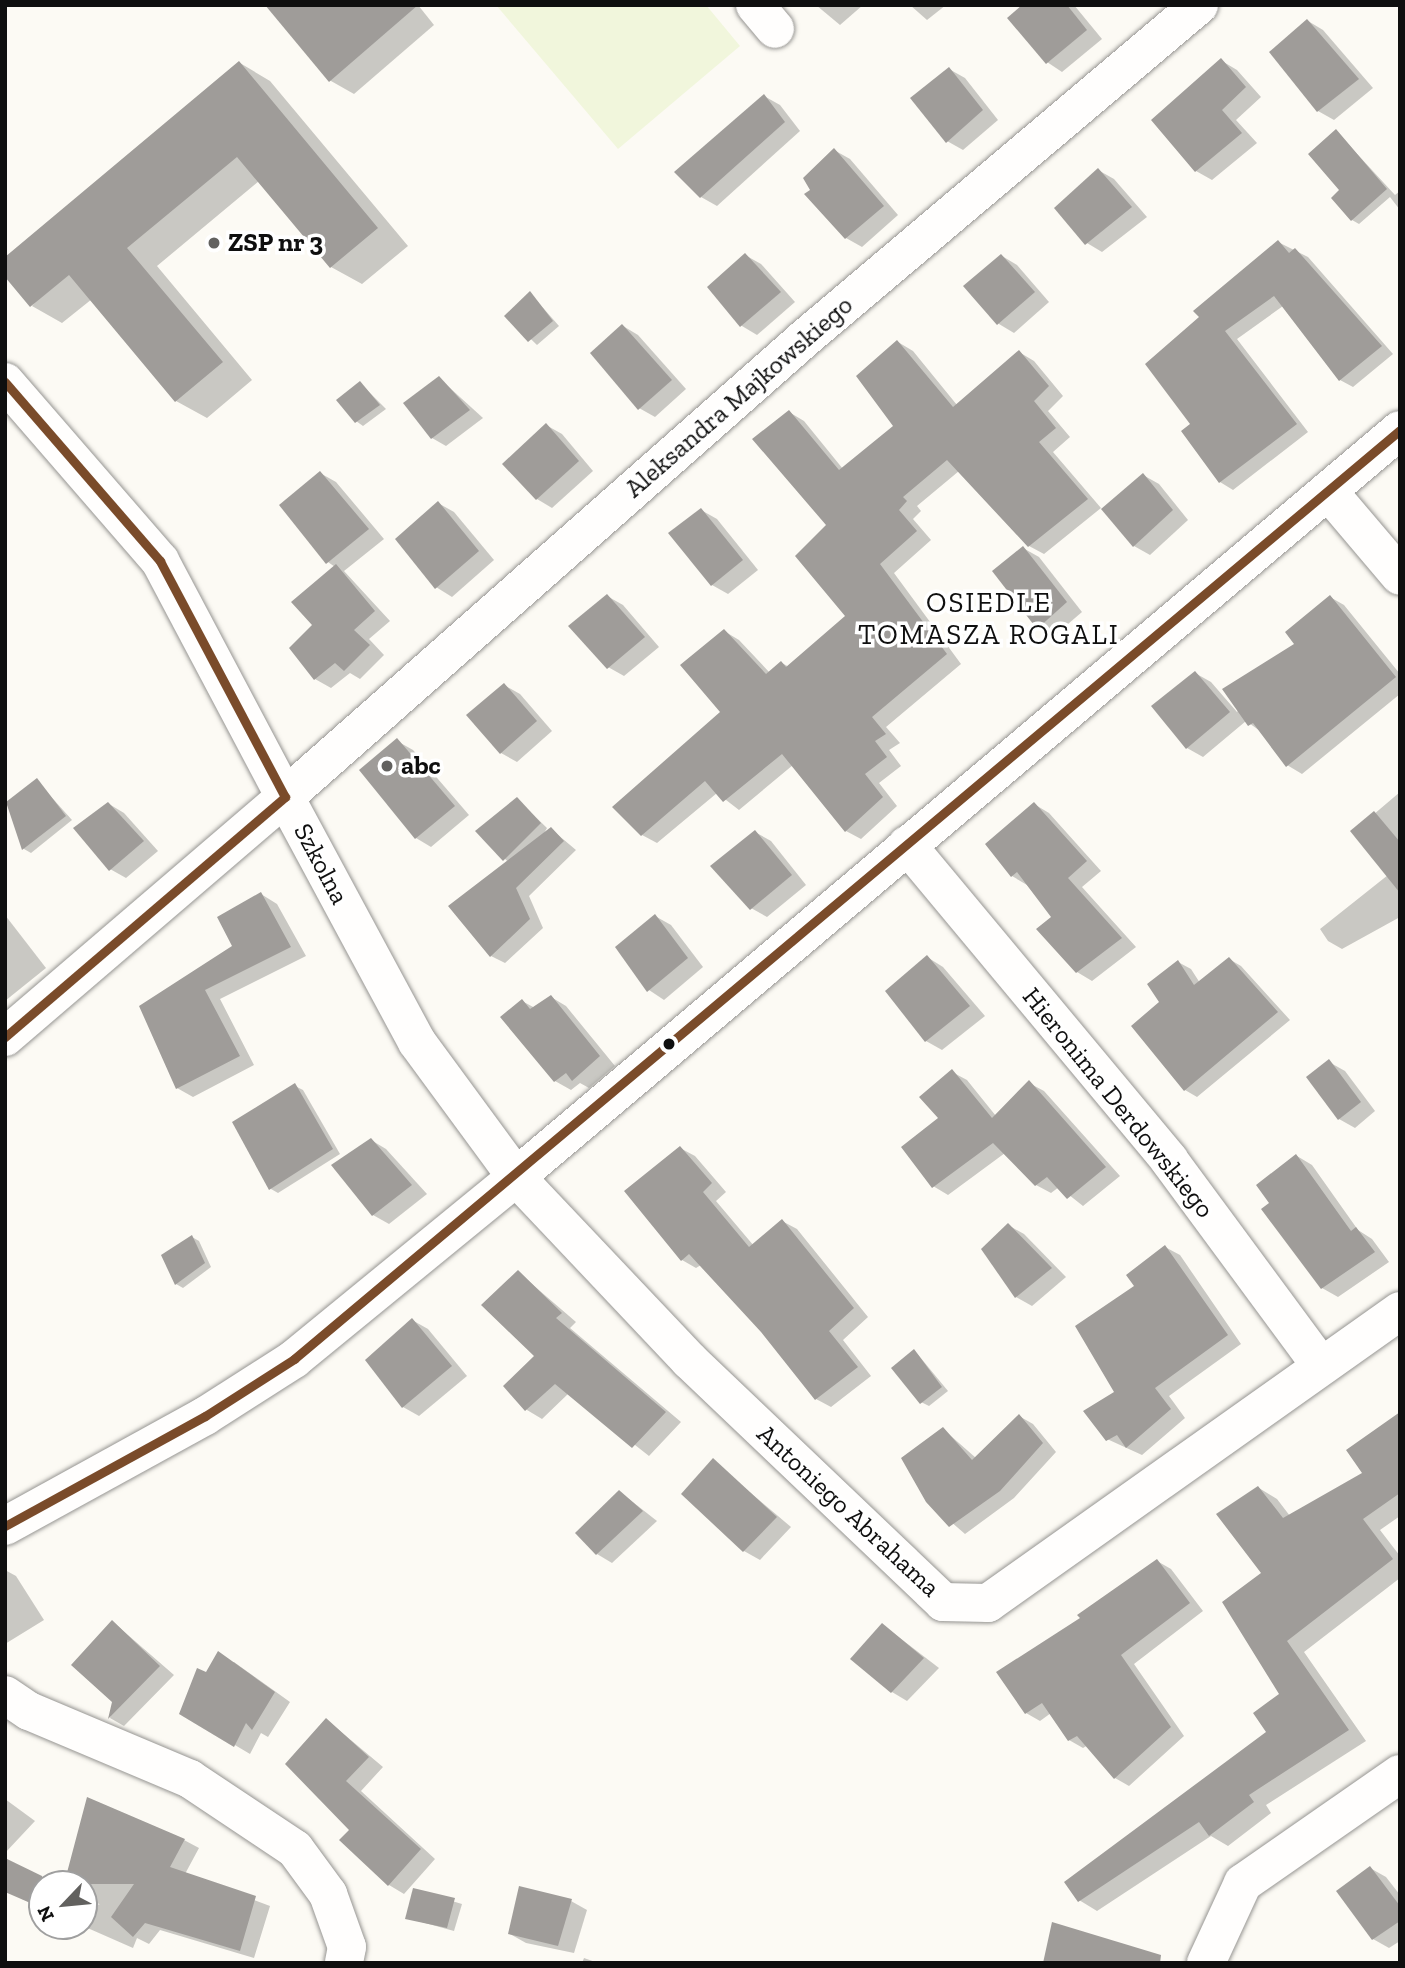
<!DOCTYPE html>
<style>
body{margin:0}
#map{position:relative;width:1405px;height:1968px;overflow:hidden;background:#fcfaf4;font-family:"Zilla Slab",serif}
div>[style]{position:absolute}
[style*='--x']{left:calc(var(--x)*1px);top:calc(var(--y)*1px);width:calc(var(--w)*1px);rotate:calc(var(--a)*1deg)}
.pitch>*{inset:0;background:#f1f6dc}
.shadow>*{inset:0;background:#0003}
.building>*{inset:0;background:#9f9c99}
.roads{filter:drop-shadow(0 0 2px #969592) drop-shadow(0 0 2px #969592)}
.minor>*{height:38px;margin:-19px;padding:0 19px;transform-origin:19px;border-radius:19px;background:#fffefd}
.tertiary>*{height:38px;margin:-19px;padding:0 19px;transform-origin:19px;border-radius:19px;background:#fffefd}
.bus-1>*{height:9px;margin:-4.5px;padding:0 4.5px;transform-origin:4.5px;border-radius:4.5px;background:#7a4b2a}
.dots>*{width:19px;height:19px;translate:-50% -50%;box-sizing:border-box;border:4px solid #fff;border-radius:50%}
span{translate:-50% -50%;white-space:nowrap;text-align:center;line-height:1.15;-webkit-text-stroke:7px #fff;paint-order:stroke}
.poi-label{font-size:26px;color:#0f0f0f;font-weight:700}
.left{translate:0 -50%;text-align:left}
.street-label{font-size:26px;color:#0f0f0f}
.neighbourhood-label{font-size:28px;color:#0f0f0f;letter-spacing:2px}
.frame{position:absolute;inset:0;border:7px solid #0f0f0f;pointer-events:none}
.north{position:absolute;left:28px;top:1870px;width:70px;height:70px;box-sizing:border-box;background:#fff;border:2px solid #9f9f9f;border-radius:50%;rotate:244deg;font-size:19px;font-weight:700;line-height:28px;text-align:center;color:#0f0f0f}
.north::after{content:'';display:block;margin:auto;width:24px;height:32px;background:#62615f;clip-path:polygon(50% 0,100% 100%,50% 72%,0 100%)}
</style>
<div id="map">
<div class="pitch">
<div style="clip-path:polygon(496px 5px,706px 5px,740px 46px,618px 149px)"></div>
</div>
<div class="shadow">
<div style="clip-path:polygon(418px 5px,434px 25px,354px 94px,331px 81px,271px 10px)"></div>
<div style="clip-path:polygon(816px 5px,863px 5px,840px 25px)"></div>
<div style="clip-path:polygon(910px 5px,946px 5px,927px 20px)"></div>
<div style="clip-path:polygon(1025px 5px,1074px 5px,1102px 39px,1062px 72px,1047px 62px)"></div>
<div style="clip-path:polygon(1308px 21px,1323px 30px,1373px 88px,1334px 120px,1318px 111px)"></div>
<div style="clip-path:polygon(1222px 61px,1237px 70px,1261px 97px,1236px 120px,1257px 143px,1212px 180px,1196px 171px)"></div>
<div style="clip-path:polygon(240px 63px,270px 81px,408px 246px,362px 284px,331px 267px,259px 181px,157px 266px,252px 380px,207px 418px,176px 401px,92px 299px,62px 323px,32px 306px)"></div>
<div style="clip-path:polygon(949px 69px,965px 78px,998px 120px,963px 150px,947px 141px)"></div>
<div style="clip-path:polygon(764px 96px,780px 105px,800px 131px,717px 206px,701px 197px)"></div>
<div style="clip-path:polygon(1336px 131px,1395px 195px,1400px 191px,1400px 210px,1390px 197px,1359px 224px,1352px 220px,1342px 191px)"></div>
<div style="clip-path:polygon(834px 150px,850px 159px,898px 215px,862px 247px,846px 238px)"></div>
<div style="clip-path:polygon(1098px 170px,1114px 179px,1147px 217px,1102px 252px,1087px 243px)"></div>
<div style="clip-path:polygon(1278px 242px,1308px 257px,1393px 354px,1353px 387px,1340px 380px,1283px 306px,1237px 339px,1308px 432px,1233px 490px,1220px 482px,1184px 431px,1192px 424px,1201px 317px)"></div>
<div style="clip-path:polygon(745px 255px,761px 264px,795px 302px,757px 335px,742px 326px,710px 287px)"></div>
<div style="clip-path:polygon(1002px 256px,1017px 265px,1049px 302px,1014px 333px,999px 324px,966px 286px)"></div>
<div style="clip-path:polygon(530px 293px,559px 326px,537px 345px,507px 316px)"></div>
<div style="clip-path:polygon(623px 326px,638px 335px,686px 389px,655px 417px,639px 408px)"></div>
<div style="clip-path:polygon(898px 342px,913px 351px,957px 405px,1019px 352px,1034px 361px,1063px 396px,1048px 411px,1070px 437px,1053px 452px,1101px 508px,1044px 554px,1029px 546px,959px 471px,917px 506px,921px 511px,913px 519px,931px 540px,894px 573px,961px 664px,886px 727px,900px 743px,889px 750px,901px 766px,879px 783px,897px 806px,861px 839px,846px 831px,793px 765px,739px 810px,717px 793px,657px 843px,642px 835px,722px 712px,724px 631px,739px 640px,770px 673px,782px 663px,789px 667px,847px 616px,829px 525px,789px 412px,804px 421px,843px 469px,895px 426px)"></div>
<div style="clip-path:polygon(439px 378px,483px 418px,446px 446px,432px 438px)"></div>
<div style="clip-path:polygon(360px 383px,386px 409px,363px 426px,356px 421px)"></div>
<div style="clip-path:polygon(546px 425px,562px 434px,593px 471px,552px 508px,537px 499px)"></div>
<div style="clip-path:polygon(320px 473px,336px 482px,384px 539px,344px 571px,390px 621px,369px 639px,384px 655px,360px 679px,350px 673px,331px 688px,315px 679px,315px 625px,335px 567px,328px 562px)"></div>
<div style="clip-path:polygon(1143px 475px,1159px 484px,1188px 520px,1150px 555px,1134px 546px)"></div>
<div style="clip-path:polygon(438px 503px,454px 512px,494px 560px,452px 597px,436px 587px)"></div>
<div style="clip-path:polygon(701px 510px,717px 519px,758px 570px,728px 594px,712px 585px)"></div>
<div style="clip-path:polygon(1023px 548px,1039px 557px,1082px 612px,1054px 636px,1038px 627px)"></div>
<div style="clip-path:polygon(607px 596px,623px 605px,659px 647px,624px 676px,608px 667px)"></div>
<div style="clip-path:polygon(1330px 597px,1344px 605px,1400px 674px,1400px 694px,1302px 774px,1287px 765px,1263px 733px,1246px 721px,1203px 757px,1187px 748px,1195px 673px,1211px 682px,1237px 712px,1296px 644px)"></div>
<div style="clip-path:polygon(504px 685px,520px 694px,552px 731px,517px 762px,501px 753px,468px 715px)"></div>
<div style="clip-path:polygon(397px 741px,413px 750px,469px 815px,431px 847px,416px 838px)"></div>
<div style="clip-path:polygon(37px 781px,72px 820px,31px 853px,24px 849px,8px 803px)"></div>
<div style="clip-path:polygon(1400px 792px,1400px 917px,1342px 949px,1328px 941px,1320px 929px,1388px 875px,1353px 832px)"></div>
<div style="clip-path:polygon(517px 799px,547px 828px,543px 835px,551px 829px,576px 850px,529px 896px,543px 928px,505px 963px,491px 956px,508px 862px,478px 831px)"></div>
<div style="clip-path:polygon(109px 804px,124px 813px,158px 851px,126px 878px,110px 869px)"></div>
<div style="clip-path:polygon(1034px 804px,1049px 813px,1101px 871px,1082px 887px,1136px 947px,1092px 981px,1077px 972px,1053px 917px,1027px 885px,1012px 876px)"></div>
<div style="clip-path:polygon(755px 832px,771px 841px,806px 885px,767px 917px,751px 908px)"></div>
<div style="clip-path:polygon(261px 894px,277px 904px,306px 956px,220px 999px,254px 1065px,193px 1097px,177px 1088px,142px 1006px,234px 947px)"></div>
<div style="clip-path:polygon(5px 915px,46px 968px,5px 1001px)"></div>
<div style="clip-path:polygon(655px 916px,671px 925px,703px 967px,664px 1000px,649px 990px)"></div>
<div style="clip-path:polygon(927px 957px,943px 967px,985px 1016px,942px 1050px,926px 1041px,887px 991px)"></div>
<div style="clip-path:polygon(1229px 959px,1241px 966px,1290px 1020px,1197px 1097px,1185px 1090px,1161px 1002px,1178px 962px,1191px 969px,1200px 983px)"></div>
<div style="clip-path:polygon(551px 997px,566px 1006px,615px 1066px,589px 1088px,580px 1083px,571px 1090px,555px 1081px,522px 1001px,535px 1008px)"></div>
<div style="clip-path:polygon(1329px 1062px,1345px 1071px,1375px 1111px,1355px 1128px,1339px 1119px)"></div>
<div style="clip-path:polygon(952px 1072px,967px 1080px,996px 1116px,1029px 1083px,1044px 1091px,1120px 1176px,1083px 1206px,1059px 1187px,1051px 1193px,1036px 1185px,1005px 1153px,948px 1195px,933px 1186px,940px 1118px)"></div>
<div style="clip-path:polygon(295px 1086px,303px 1090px,340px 1154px,278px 1193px,271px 1189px)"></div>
<div style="clip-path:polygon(371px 1140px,386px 1149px,427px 1194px,389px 1224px,373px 1215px)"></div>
<div style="clip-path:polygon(680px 1148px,695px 1156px,726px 1192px,716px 1201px,754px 1246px,782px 1221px,797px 1229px,868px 1317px,843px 1340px,871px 1376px,831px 1407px,816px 1399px,763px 1331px,701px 1265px,696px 1268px,682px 1260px)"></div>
<div style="clip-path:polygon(1297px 1156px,1312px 1165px,1358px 1230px,1372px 1239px,1389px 1262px,1338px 1297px,1322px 1288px,1272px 1204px)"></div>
<div style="clip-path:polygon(1008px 1225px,1024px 1234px,1066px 1277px,1032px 1306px,1016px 1297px)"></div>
<div style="clip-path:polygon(192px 1237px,199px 1241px,211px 1267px,183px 1288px,176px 1284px)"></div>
<div style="clip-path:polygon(1165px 1247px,1180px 1255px,1241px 1344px,1169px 1396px,1185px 1418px,1142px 1455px,1107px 1439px,1136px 1286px)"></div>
<div style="clip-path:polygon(518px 1272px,576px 1322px,570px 1328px,681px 1422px,649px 1456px,569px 1393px,542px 1419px,527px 1410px,505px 1387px,536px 1356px)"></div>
<div style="clip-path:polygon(412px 1320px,428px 1329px,467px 1376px,419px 1416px,403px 1407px,368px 1360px)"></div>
<div style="clip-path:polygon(915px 1351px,948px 1391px,929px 1406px,921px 1402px)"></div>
<div style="clip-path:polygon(1019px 1416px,1033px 1424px,1056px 1452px,1014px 1498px,965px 1534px,927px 1501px,943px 1429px,976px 1458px)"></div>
<div style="clip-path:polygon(1400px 1425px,1400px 1516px,1380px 1530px,1400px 1556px,1400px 1578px,1304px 1652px,1366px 1741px,1266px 1805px,1271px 1813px,1228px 1846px,1211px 1836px,1097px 1911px,1079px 1900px,1268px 1732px,1282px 1694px,1264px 1574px,1259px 1488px,1277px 1499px,1290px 1516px,1364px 1473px)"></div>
<div style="clip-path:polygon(713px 1461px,791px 1527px,760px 1560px,744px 1551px)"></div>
<div style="clip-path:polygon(620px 1492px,657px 1521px,612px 1563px,597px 1554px)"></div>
<div style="clip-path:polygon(1157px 1561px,1171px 1569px,1203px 1611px,1134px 1664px,1184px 1736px,1129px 1786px,1115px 1778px,1088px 1745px,1083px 1748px,1069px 1740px,1051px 1713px,1040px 1721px,1026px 1713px,1083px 1619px)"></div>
<div style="clip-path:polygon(5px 1570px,16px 1576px,44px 1620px,5px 1644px)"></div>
<div style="clip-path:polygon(113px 1622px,174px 1675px,124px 1726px,110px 1718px,114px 1701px)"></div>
<div style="clip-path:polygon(883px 1625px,939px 1668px,907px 1701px,892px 1692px)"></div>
<div style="clip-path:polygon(234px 1662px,290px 1702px,268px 1737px,261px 1733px,250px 1754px,181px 1713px,206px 1674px)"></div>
<div style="clip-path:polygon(327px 1720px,383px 1767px,361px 1791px,435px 1859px,404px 1894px,389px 1885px,352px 1830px)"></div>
<div style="clip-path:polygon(5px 1799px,35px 1821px,5px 1853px)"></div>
<div style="clip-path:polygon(184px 1840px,199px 1848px,185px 1874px,270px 1906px,254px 1958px,160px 1930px,149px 1944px,137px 1938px,133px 1948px,83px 1926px,84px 1899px,100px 1905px,84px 1891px,84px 1884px,77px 1884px)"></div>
<div style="clip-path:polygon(20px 1867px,54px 1884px,42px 1884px,42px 1908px,22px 1899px)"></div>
<div style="clip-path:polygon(1370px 1868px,1386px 1877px,1400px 1895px,1400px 1941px,1389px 1948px,1373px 1939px)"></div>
<div style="clip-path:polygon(415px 1890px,462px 1904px,454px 1931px,407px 1918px)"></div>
<div style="clip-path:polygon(571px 1901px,587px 1910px,574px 1953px,526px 1943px,510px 1934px)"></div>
<div style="clip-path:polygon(584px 1958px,598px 1963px,582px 1963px)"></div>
</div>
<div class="building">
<div style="clip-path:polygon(265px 5px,418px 5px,329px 82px)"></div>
<div style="clip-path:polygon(1022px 5px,1067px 5px,1087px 30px,1046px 64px,1007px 18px)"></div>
<div style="clip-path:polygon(1307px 19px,1359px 79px,1317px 112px,1269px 52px)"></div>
<div style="clip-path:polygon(1221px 58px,1246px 87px,1222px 110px,1242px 133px,1195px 172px,1151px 120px)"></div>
<div style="clip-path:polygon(239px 61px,378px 228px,330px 268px,237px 157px,127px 248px,223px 362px,175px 402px,69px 275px,30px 307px,5px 277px,5px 257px)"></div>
<div style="clip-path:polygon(949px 67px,983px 110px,946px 143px,910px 98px)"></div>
<div style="clip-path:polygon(764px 94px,785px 122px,700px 198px,674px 172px)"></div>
<div style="clip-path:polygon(1336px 129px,1387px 189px,1351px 221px,1331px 198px,1339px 190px,1308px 154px)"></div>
<div style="clip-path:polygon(834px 148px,884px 206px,845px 239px,804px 194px,810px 190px,803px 178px)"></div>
<div style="clip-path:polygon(1098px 168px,1132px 207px,1085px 245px,1054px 208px)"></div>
<div style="clip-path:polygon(1278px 240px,1289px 253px,1295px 248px,1382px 346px,1339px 381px,1274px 296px,1225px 331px,1297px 424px,1219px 483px,1181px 431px,1190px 424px,1145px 364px,1199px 317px,1193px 311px)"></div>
<div style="clip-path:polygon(745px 253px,781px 292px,740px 327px,707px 287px)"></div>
<div style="clip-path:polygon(1001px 254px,1035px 292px,997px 325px,963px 286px)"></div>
<div style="clip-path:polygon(530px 291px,553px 321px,528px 342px,504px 316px)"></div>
<div style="clip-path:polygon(622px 324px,672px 380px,638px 410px,590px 353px)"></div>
<div style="clip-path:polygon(897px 340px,953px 407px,1019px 350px,1049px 386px,1034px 401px,1056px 428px,1039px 442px,1088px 499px,1028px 547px,947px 460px,903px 497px,907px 501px,899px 510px,917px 531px,880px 564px,947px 654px,872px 717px,886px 734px,875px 741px,887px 757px,865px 774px,883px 797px,845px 832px,782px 754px,723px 802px,705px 781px,641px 836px,612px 807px,720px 712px,680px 665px,724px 629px,766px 674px,781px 661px,786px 667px,845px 616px,795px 556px,826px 525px,752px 439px,789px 410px,839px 470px,893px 426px,856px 376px)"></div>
<div style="clip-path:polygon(439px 376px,470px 410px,431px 439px,403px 403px)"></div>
<div style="clip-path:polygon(360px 381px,380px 405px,355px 423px,336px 400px)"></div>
<div style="clip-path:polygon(546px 423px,579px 461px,536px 500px,502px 464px)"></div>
<div style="clip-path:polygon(320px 471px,369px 529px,326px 564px,279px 505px)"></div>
<div style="clip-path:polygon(1143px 473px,1173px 510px,1133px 547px,1101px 509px)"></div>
<div style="clip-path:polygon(438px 501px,479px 551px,435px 589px,395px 539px)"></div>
<div style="clip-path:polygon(701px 508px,743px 560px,711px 586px,668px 533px)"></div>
<div style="clip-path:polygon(1023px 546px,1067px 602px,1037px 629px,992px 571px)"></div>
<div style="clip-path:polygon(336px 564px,375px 611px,354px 630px,370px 645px,344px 671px,335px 663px,314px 680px,289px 648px,312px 625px,291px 602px)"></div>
<div style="clip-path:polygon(607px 594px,645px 637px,607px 669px,568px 626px)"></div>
<div style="clip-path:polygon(1330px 595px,1396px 677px,1286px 767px,1253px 723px,1248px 726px,1222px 689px,1294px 644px,1285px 632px)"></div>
<div style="clip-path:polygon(1195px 671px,1230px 712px,1186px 749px,1151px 706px)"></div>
<div style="clip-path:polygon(504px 683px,537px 721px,500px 754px,466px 715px)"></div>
<div style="clip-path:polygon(397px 738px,455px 806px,415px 839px,359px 770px)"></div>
<div style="clip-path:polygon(37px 778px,66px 816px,22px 850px,6px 802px)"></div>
<div style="clip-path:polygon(517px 797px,541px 823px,503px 861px,475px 831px)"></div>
<div style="clip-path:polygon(108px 802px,144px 841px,109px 871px,73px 828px)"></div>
<div style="clip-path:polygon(1034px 802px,1087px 861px,1068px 878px,1122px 938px,1076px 973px,1036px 929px,1051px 917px,1017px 872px,1011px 877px,985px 844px)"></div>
<div style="clip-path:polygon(1374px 811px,1400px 842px,1400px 893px,1350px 831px)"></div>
<div style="clip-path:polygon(551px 827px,564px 841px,516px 888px,530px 919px,490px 957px,448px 906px)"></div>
<div style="clip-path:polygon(755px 830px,792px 875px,750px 910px,710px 866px)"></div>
<div style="clip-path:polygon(261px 892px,291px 947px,205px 990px,240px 1056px,176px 1089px,139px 1006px,232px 946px,217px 917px)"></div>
<div style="clip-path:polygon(655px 914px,688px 958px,647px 992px,615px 947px)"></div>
<div style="clip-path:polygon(927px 955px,970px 1006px,925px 1042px,885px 991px)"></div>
<div style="clip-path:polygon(1229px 957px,1278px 1012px,1184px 1091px,1131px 1026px,1159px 1002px,1147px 984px,1178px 960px,1194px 985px)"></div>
<div style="clip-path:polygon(551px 995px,600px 1056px,572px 1081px,566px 1073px,554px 1082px,500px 1017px,522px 999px,530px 1009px)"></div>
<div style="clip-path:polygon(1329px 1059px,1361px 1102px,1338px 1120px,1306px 1077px)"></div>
<div style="clip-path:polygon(952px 1069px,992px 1118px,1029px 1080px,1106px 1167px,1067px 1199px,1047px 1177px,1035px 1186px,993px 1143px,932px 1188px,901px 1147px,938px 1118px,919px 1097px)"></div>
<div style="clip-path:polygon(295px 1083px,333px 1149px,269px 1190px,232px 1122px)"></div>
<div style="clip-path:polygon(371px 1138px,412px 1185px,372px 1216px,331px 1165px)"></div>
<div style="clip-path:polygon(680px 1146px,712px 1183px,703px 1192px,749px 1247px,782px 1219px,854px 1308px,829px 1331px,858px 1367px,815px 1400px,761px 1332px,689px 1254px,681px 1261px,624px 1191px)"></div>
<div style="clip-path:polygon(1296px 1154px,1351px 1231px,1356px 1227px,1375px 1252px,1321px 1289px,1261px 1209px,1269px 1203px,1256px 1185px)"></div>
<div style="clip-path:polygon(1008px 1223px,1052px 1268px,1015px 1298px,981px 1249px)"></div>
<div style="clip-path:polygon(192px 1235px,205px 1263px,175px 1285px,161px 1255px)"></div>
<div style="clip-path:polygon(1165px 1245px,1228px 1335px,1155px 1388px,1171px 1409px,1126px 1448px,1117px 1435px,1106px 1441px,1083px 1411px,1114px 1392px,1075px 1326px,1134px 1286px,1126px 1275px)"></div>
<div style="clip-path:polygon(518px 1270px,562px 1313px,556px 1318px,666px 1412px,632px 1448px,555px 1384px,525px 1411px,503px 1386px,534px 1356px,481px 1305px)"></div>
<div style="clip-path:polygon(412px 1318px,452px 1366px,402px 1408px,365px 1360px)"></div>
<div style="clip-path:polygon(914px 1349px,942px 1387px,920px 1404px,891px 1368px)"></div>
<div style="clip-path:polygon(1400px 1412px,1400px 1493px,1363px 1519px,1393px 1559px,1287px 1641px,1349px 1730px,1249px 1795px,1254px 1802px,1209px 1836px,1199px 1822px,1078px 1902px,1064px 1882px,1266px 1732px,1253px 1713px,1279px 1694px,1222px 1602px,1261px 1573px,1216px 1514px,1258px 1486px,1283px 1518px,1362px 1473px,1346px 1450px)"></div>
<div style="clip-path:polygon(1019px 1414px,1043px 1443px,1000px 1491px,949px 1527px,926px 1502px,901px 1458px,943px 1427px,972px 1460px)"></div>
<div style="clip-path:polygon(713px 1458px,777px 1517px,743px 1552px,681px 1494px)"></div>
<div style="clip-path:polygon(619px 1490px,643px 1511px,596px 1555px,575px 1533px)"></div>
<div style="clip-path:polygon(1157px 1559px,1190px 1603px,1121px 1655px,1171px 1727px,1114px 1779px,1077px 1736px,1068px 1741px,1042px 1703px,1025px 1714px,996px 1672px,1080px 1618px,1077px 1615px)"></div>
<div style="clip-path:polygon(112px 1620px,160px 1666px,108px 1719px,112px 1702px,71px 1665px)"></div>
<div style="clip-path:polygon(882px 1623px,924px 1658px,891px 1693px,850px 1659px)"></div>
<div style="clip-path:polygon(218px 1651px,275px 1692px,252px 1730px,246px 1723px,234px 1747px,179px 1714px,197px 1668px,206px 1672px)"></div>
<div style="clip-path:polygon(326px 1718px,369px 1757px,346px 1781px,421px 1849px,388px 1886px,339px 1840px,349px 1830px,285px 1764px)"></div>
<div style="clip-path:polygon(87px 1797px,185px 1839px,170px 1867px,256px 1896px,240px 1951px,145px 1923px,133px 1937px,111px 1917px,134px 1884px,64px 1884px)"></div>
<div style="clip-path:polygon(5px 1858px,42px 1876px,42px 1908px,5px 1892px)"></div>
<div style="clip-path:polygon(1370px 1866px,1400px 1906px,1400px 1921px,1372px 1940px,1336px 1891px)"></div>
<div style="clip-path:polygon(519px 1886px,572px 1899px,558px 1946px,508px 1934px)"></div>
<div style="clip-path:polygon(413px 1888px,455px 1898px,447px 1928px,405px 1919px)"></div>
<div style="clip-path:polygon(1052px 1922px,1161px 1955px,1160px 1963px,1043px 1963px)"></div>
</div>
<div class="roads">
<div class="minor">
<div style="--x:755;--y:5;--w:31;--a:50"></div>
<div style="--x:1199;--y:5;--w:516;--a:139.8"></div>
<div style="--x:805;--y:338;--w:694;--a:138.57"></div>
<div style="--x:285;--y:797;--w:278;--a:61.7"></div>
<div style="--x:417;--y:1042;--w:167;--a:53.7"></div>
<div style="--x:516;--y:1177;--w:252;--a:46.6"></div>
<div style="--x:689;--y:1360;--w:351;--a:43.6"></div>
<div style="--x:943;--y:1602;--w:45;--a:1.3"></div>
<div style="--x:988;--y:1603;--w:505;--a:-35.33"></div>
<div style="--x:1328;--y:491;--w:111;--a:49.7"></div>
<div style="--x:907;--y:845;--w:410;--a:50.2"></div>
<div style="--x:1169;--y:1160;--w:256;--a:53.6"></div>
<div style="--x:5;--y:1695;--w:29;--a:34"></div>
<div style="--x:29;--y:1711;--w:175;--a:22.9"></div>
<div style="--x:190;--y:1779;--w:126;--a:33.7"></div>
<div style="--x:295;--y:1849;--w:56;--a:53.7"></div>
<div style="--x:328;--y:1894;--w:56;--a:70.3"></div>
<div style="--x:347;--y:1947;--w:16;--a:101"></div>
<div style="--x:1206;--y:1963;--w:88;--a:-65.2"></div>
<div style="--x:1243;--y:1883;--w:191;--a:-34.8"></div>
</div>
<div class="tertiary">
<div style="--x:5;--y:382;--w:237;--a:49.1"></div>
<div style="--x:160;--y:561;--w:267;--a:62.1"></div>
<div style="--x:285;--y:797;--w:369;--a:139.4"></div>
<div style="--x:5;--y:1526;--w:228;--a:-28.8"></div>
<div style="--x:205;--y:1416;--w:106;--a:-32.6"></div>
<div style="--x:294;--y:1359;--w:287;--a:-39.3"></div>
<div style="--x:516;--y:1177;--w:1157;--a:-40.2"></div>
</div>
</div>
<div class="bus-1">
<div style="--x:5;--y:382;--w:237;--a:49.1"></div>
<div style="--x:160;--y:561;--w:267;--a:62.1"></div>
<div style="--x:5;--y:1037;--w:369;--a:-40.6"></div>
<div style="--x:5;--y:1526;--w:228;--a:-28.8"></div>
<div style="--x:205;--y:1416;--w:106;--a:-32.6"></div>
<div style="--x:294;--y:1359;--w:1444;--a:-40.03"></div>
</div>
<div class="dots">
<div style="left:214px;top:243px;background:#62615f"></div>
<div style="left:387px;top:766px;background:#62615f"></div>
<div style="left:669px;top:1044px;background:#0f0f0f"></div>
</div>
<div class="poi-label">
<span class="left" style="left:228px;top:243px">ZSP nr 3</span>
<span class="left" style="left:401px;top:766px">abc</span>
</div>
<div class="street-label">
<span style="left:739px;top:397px;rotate:-41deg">Aleksandra Majkowskiego</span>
<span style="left:321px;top:864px;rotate:62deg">Szkolna</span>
<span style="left:1118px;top:1103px;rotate:51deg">Hieronima Derdowskiego</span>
<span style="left:848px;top:1511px;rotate:43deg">Antoniego Abrahama</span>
</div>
<div class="neighbourhood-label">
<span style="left:989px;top:619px">OSIEDLE<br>TOMASZA ROGALI</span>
</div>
<div class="frame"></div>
<div class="north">N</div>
</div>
